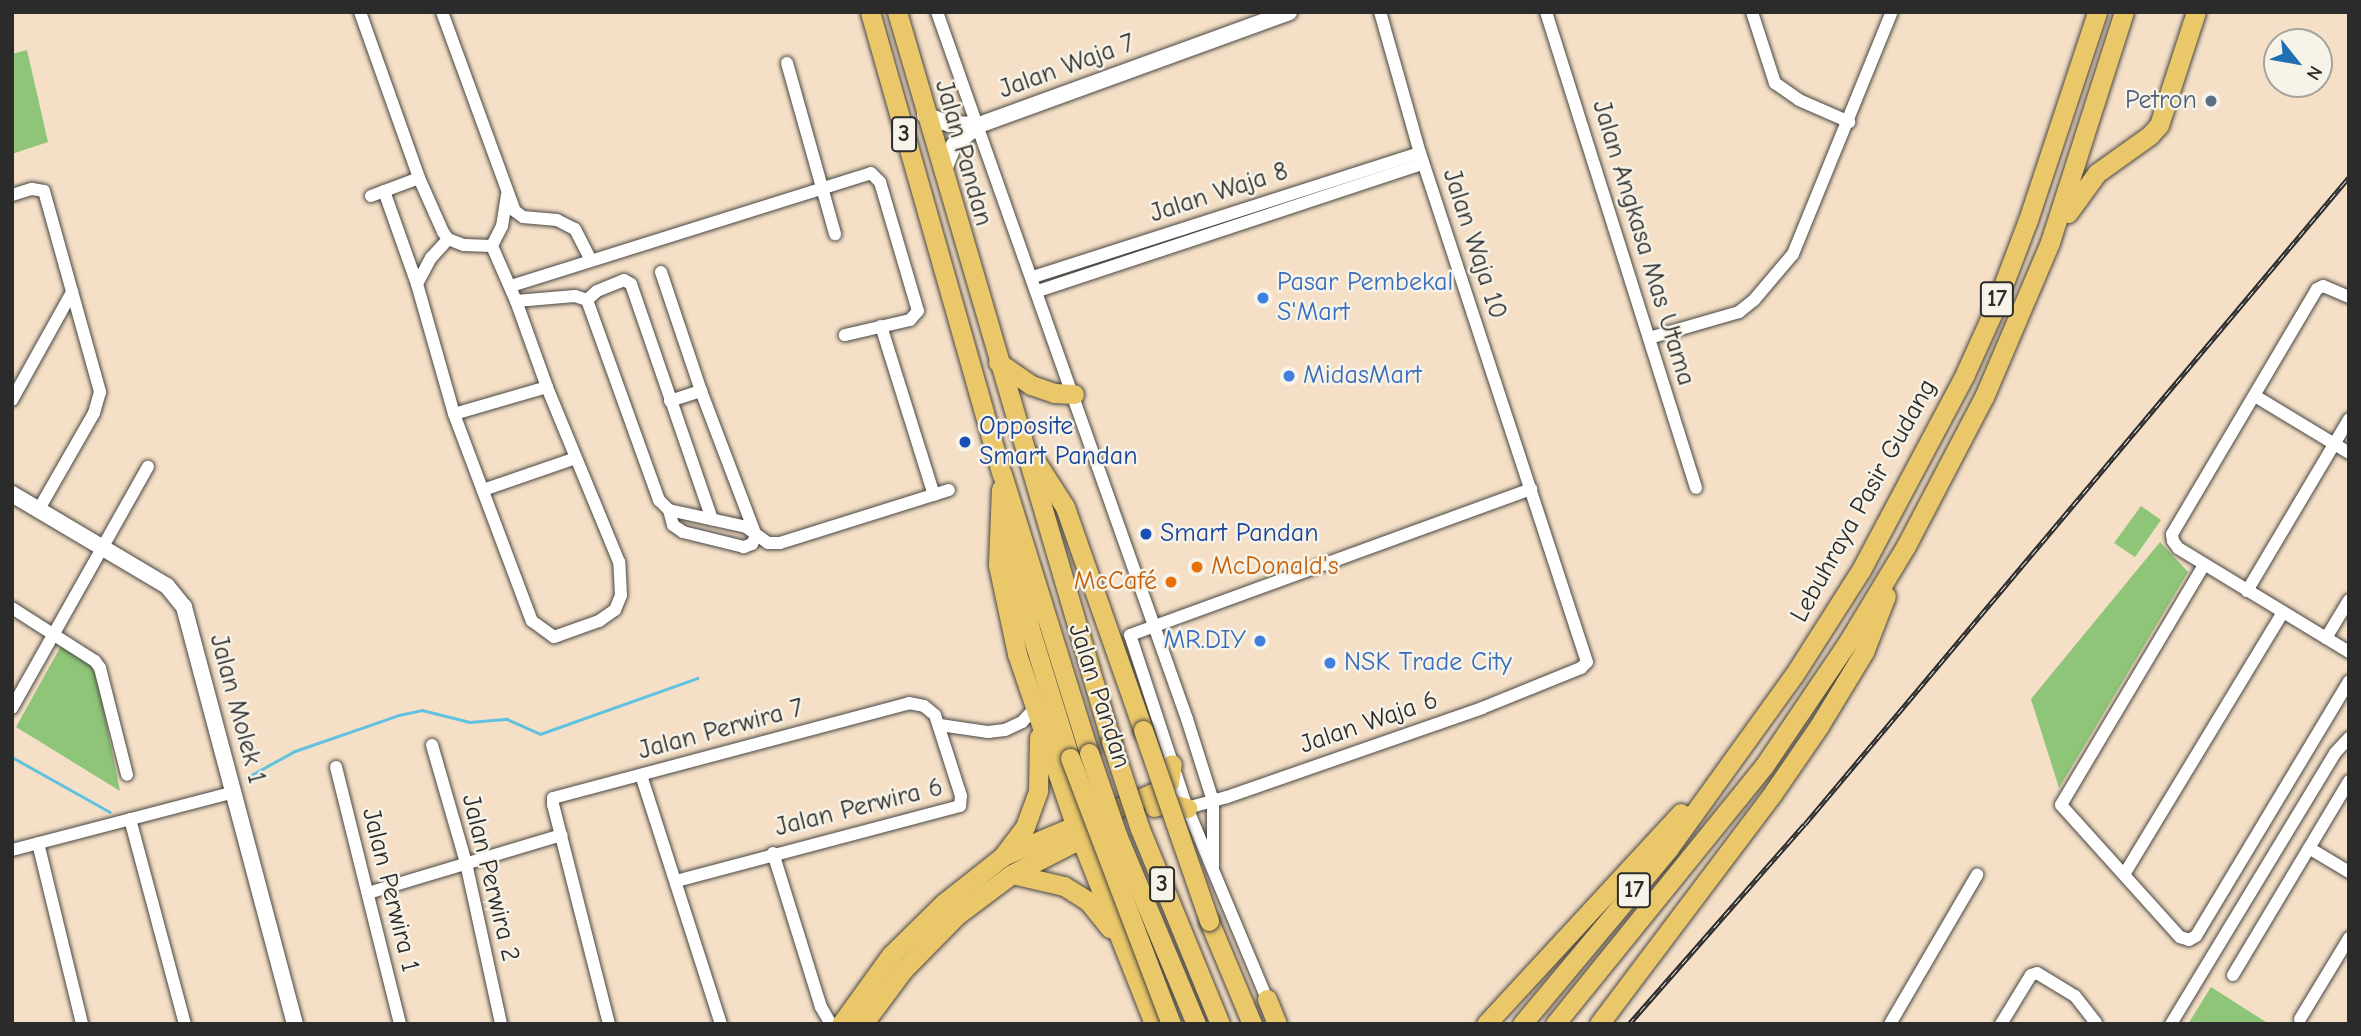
<!DOCTYPE html>
<meta charset="utf-8">
<style>
body{margin:0}
#map{position:relative;width:2361px;height:1036px;overflow:hidden;background:#f5e0c7;font-family:"Comic Neue",sans-serif}
div>[style]{position:absolute}
[style*='--x']{left:calc(var(--x)*1px);top:calc(var(--y)*1px);width:calc(var(--w)*1px);rotate:calc(var(--a)*1deg)}
.green>*{inset:0;background:#8ec578}
.stream>*{height:2.5px;margin:-1.25px;padding:0 1.25px;transform-origin:1.25px;border-radius:1.25px;background:#61c2df}
.roads{filter:drop-shadow(0 0 2px #494642) drop-shadow(0 0 2px #494642)}
.minor>*{height:12px;margin:-6px;padding:0 6px;transform-origin:6px;border-radius:6px;background:#fff}
.tertiary>*{height:16px;margin:-8px;padding:0 8px;transform-origin:8px;border-radius:8px;background:#fff}
.primary>*{height:19px;margin:-9.5px;padding:0 9.5px;transform-origin:9.5px;border-radius:9.5px;background:#eac769}
.trunk>*{height:19px;margin:-9.5px;padding:0 9.5px;transform-origin:9.5px;border-radius:9.5px;background:#eac769}
.rail>*{height:5px;margin-top:-2.5px;transform-origin:0;background:repeating-linear-gradient(90deg,#f7f3e8 0 8px,#2b2b2b 0 16px);box-sizing:border-box;border-block:2px solid #2b2b2b}
.bridges{filter:drop-shadow(0 0 2px #494642) drop-shadow(0 0 2px #494642)}
.trunk-bridge>*{height:19px;margin:-9.5px;padding:0 9.5px;transform-origin:9.5px;border-radius:9.5px;background:#eac769}
.dots>*{width:19px;height:19px;translate:-50% -50%;box-sizing:border-box;border:4px solid #f7f3e8;border-radius:50%}
span{translate:-50% -50%;white-space:nowrap;text-align:center;line-height:1.15;-webkit-text-stroke:5px #f7f3e8;paint-order:stroke}
.shield-label span{padding:2px 5px;background:#f7f3e8;border:2px solid;border-radius:5px;-webkit-text-stroke-width:0}
.shield-label{font-size:24px;color:#2b2b2b;font-weight:700}
.street-label{font-size:26px;color:#2b2b2b}
.service-label{font-size:26px;color:#4e5e75}
.right{translate:-100% -50%;text-align:right}
.shop-label{font-size:26px;color:#366cbe}
.left{translate:0 -50%;text-align:left}
.transit-label{font-size:26px;color:#164399}
.food-label{font-size:26px;color:#c56008}
.frame{position:absolute;inset:0;border:14px solid #2b2b2b;pointer-events:none}
.north{position:absolute;left:2263px;top:28px;width:70px;height:70px;box-sizing:border-box;background:#f7f3e8;border:2px solid #a5a39c;border-radius:50%;rotate:121deg;font-size:19px;font-weight:700;line-height:28px;text-align:center;color:#2b2b2b}
.north::after{content:'';display:block;margin:auto;width:24px;height:32px;background:#1f6fb2;clip-path:polygon(50% 0,100% 100%,50% 72%,0 100%)}
</style>
<div id="map">
<div class="green">
<div style="clip-path:polygon(27px 50px,48px 142px,12px 154px,12px 54px)"></div>
<div style="clip-path:polygon(2141px 506px,2161px 520px,2135px 557px,2114px 543px)"></div>
<div style="clip-path:polygon(2160px 542px,2188px 572px,2059px 788px,2031px 699px)"></div>
<div style="clip-path:polygon(61px 646px,95px 667px,120px 791px,16px 727px)"></div>
<div style="clip-path:polygon(2211px 987px,2269px 1024px,2188px 1024px)"></div>
</div>
<div class="stream">
<div style="--x:12;--y:757;--w:112;--a:29.3"></div>
<div style="--x:246;--y:778;--w:56;--a:-28.9"></div>
<div style="--x:295;--y:751;--w:110;--a:-19.1"></div>
<div style="--x:399;--y:715;--w:24;--a:-12"></div>
<div style="--x:422;--y:710;--w:49;--a:14"></div>
<div style="--x:470;--y:722;--w:37;--a:-5"></div>
<div style="--x:507;--y:719;--w:36;--a:24"></div>
<div style="--x:540;--y:734;--w:167;--a:-19.6"></div>
</div>
<div class="roads">
<div class="minor">
<div style="--x:360;--y:12;--w:176;--a:70.4"></div>
<div style="--x:419;--y:178;--w:59;--a:66"></div>
<div style="--x:443;--y:232;--w:9;--a:54"></div>
<div style="--x:448;--y:239;--w:17;--a:21"></div>
<div style="--x:464;--y:245;--w:28;--a:2"></div>
<div style="--x:442;--y:12;--w:212;--a:69.9"></div>
<div style="--x:515;--y:211;--w:10;--a:37"></div>
<div style="--x:523;--y:217;--w:34;--a:5"></div>
<div style="--x:557;--y:220;--w:20;--a:27"></div>
<div style="--x:575;--y:229;--w:35;--a:63"></div>
<div style="--x:937;--y:12;--w:750;--a:70.53"></div>
<div style="--x:1187;--y:719;--w:86;--a:72.4"></div>
<div style="--x:1213;--y:801;--w:65;--a:90"></div>
<div style="--x:1546;--y:12;--w:499;--a:72.5"></div>
<div style="--x:1752;--y:12;--w:75;--a:72.1"></div>
<div style="--x:1775;--y:83;--w:29;--a:35"></div>
<div style="--x:1799;--y:100;--w:55;--a:23.7"></div>
<div style="--x:787;--y:63;--w:178;--a:74.3"></div>
<div style="--x:384;--y:191;--w:99;--a:70.5"></div>
<div style="--x:417;--y:284;--w:135;--a:74.1"></div>
<div style="--x:454;--y:414;--w:221;--a:69.4"></div>
<div style="--x:532;--y:621;--w:27;--a:36"></div>
<div style="--x:554;--y:637;--w:48;--a:-19.6"></div>
<div style="--x:599;--y:621;--w:19;--a:-35"></div>
<div style="--x:615;--y:610;--w:16;--a:-68"></div>
<div style="--x:621;--y:595;--w:33;--a:-93"></div>
<div style="--x:619;--y:562;--w:189;--a:-112.4"></div>
<div style="--x:547;--y:387;--w:91;--a:-109.8"></div>
<div style="--x:12;--y:195;--w:21;--a:-17"></div>
<div style="--x:32;--y:189;--w:12;--a:9"></div>
<div style="--x:44;--y:191;--w:209;--a:74.4"></div>
<div style="--x:100;--y:392;--w:22;--a:106"></div>
<div style="--x:94;--y:413;--w:111;--a:119.8"></div>
<div style="--x:507;--y:195;--w:31;--a:99"></div>
<div style="--x:502;--y:226;--w:22;--a:117"></div>
<div style="--x:492;--y:246;--w:60;--a:66.4"></div>
<div style="--x:516;--y:301;--w:59;--a:-4.8"></div>
<div style="--x:575;--y:296;--w:13;--a:18"></div>
<div style="--x:587;--y:300;--w:213;--a:70.2"></div>
<div style="--x:659;--y:500;--w:14;--a:45"></div>
<div style="--x:669;--y:510;--w:79;--a:12.4"></div>
<div style="--x:746;--y:527;--w:27;--a:36"></div>
<div style="--x:768;--y:543;--w:12;--a:0"></div>
<div style="--x:780;--y:543;--w:177;--a:-17.4"></div>
<div style="--x:371;--y:196;--w:51;--a:-20.6"></div>
<div style="--x:661;--y:272;--w:126;--a:71.4"></div>
<div style="--x:701;--y:391;--w:155;--a:69.2"></div>
<div style="--x:756;--y:536;--w:9;--a:117"></div>
<div style="--x:752;--y:544;--w:9;--a:159"></div>
<div style="--x:744;--y:547;--w:63;--a:-166.2"></div>
<div style="--x:683;--y:532;--w:12;--a:-145"></div>
<div style="--x:673;--y:525;--w:16;--a:-105"></div>
<div style="--x:1033;--y:277;--w:406;--a:-17.8"></div>
<div style="--x:417;--y:284;--w:30;--a:-62"></div>
<div style="--x:431;--y:258;--w:25;--a:-48"></div>
<div style="--x:511;--y:286;--w:377;--a:-17.4"></div>
<div style="--x:871;--y:173;--w:13;--a:45"></div>
<div style="--x:880;--y:182;--w:134;--a:73.6"></div>
<div style="--x:918;--y:311;--w:12;--a:132"></div>
<div style="--x:910;--y:320;--w:67;--a:167"></div>
<div style="--x:1038;--y:291;--w:405;--a:-18.3"></div>
<div style="--x:2349;--y:297;--w:28;--a:-157"></div>
<div style="--x:2323;--y:286;--w:7;--a:153"></div>
<div style="--x:2317;--y:289;--w:285;--a:120.6"></div>
<div style="--x:2172;--y:534;--w:7;--a:82"></div>
<div style="--x:2173;--y:541;--w:9;--a:54"></div>
<div style="--x:2178;--y:548;--w:200;--a:31.3"></div>
<div style="--x:587;--y:300;--w:13;--a:-42"></div>
<div style="--x:597;--y:291;--w:29;--a:-22"></div>
<div style="--x:624;--y:280;--w:8;--a:30"></div>
<div style="--x:631;--y:284;--w:249;--a:71"></div>
<div style="--x:881;--y:326;--w:177;--a:72.6"></div>
<div style="--x:1649;--y:338;--w:94;--a:-16.1"></div>
<div style="--x:1739;--y:312;--w:19;--a:-39"></div>
<div style="--x:1754;--y:300;--w:60;--a:-49.7"></div>
<div style="--x:1793;--y:254;--w:261;--a:-67.8"></div>
<div style="--x:2255;--y:396;--w:110;--a:31.2"></div>
<div style="--x:12;--y:400;--w:124;--a:-60.9"></div>
<div style="--x:670;--y:401;--w:33;--a:-18"></div>
<div style="--x:454;--y:414;--w:97;--a:-16.2"></div>
<div style="--x:483;--y:490;--w:98;--a:-19"></div>
<div style="--x:2204;--y:565;--w:279;--a:120.8"></div>
<div style="--x:2061;--y:805;--w:178;--a:48"></div>
<div style="--x:2180;--y:937;--w:9;--a:18"></div>
<div style="--x:2189;--y:940;--w:8;--a:-30"></div>
<div style="--x:2196;--y:936;--w:297;--a:-59"></div>
<div style="--x:2247;--y:591;--w:200;--a:-59.3"></div>
<div style="--x:12;--y:608;--w:98;--a:32.6"></div>
<div style="--x:95;--y:661;--w:9;--a:54"></div>
<div style="--x:100;--y:668;--w:110;--a:75.8"></div>
<div style="--x:2326;--y:638;--w:44;--a:-58.8"></div>
<div style="--x:12;--y:708;--w:277;--a:-60.6"></div>
<div style="--x:940;--y:725;--w:49;--a:8.3"></div>
<div style="--x:988;--y:732;--w:17;--a:-7"></div>
<div style="--x:1005;--y:730;--w:19;--a:-25"></div>
<div style="--x:1022;--y:722;--w:18;--a:-47"></div>
<div style="--x:432;--y:745;--w:123;--a:73.9"></div>
<div style="--x:466;--y:863;--w:165;--a:77.7"></div>
<div style="--x:336;--y:767;--w:265;--a:76"></div>
<div style="--x:641;--y:775;--w:262;--a:72.2"></div>
<div style="--x:1187;--y:808;--w:41;--a:-15.4"></div>
<div style="--x:1227;--y:797;--w:270;--a:-19.2"></div>
<div style="--x:1482;--y:708;--w:107;--a:-22"></div>
<div style="--x:1581;--y:668;--w:8;--a:-45"></div>
<div style="--x:1587;--y:662;--w:536;--a:-108.16"></div>
<div style="--x:1420;--y:153;--w:147;--a:-105.8"></div>
<div style="--x:130;--y:819;--w:212;--a:75"></div>
<div style="--x:38;--y:843;--w:186;--a:76.3"></div>
<div style="--x:2309;--y:848;--w:47;--a:31"></div>
<div style="--x:12;--y:850;--w:229;--a:-14.6"></div>
<div style="--x:773;--y:853;--w:161;--a:72.7"></div>
<div style="--x:821;--y:1007;--w:20;--a:60"></div>
<div style="--x:2125;--y:873;--w:305;--a:-58.8"></div>
<div style="--x:368;--y:893;--w:202;--a:-16.7"></div>
<div style="--x:2233;--y:975;--w:226;--a:-59.1"></div>
<div style="--x:1267;--y:999;--w:207;--a:-112.7"></div>
<div style="--x:1187;--y:808;--w:182;--a:-108.2"></div>
<div style="--x:1130;--y:635;--w:427;--a:-20"></div>
<div style="--x:2300;--y:1019;--w:95;--a:-58.8"></div>
<div style="--x:609;--y:1024;--w:226;--a:-104.3"></div>
<div style="--x:553;--y:805;--w:7;--a:-90"></div>
<div style="--x:553;--y:798;--w:368;--a:-14.9"></div>
<div style="--x:909;--y:703;--w:15;--a:11"></div>
<div style="--x:924;--y:706;--w:14;--a:39"></div>
<div style="--x:935;--y:715;--w:85;--a:72.2"></div>
<div style="--x:961;--y:796;--w:10;--a:96"></div>
<div style="--x:960;--y:806;--w:293;--a:165.2"></div>
<div style="--x:1890;--y:1024;--w:173;--a:-59.7"></div>
<div style="--x:2001;--y:1024;--w:57;--a:-58.5"></div>
<div style="--x:2031;--y:975;--w:6;--a:-18"></div>
<div style="--x:2037;--y:973;--w:44;--a:31.2"></div>
<div style="--x:2075;--y:996;--w:34;--a:52"></div>
<div style="--x:2171;--y:1024;--w:317;--a:-58.8"></div>
<div style="--x:2335;--y:753;--w:21;--a:-47"></div>
</div>
<div class="tertiary">
<div style="--x:925;--y:115;--w:27;--a:20"></div>
<div style="--x:950;--y:124;--w:29;--a:2"></div>
<div style="--x:943;--y:172;--w:29;--a:-68"></div>
<div style="--x:954;--y:145;--w:32;--a:-39"></div>
<div style="--x:979;--y:125;--w:330;--a:-20"></div>
<div style="--x:12;--y:494;--w:180;--a:30.7"></div>
<div style="--x:167;--y:586;--w:27;--a:51"></div>
<div style="--x:184;--y:607;--w:432;--a:75.1"></div>
</div>
<div class="primary">
<div style="--x:1154;--y:807;--w:14;--a:-17"></div>
<div style="--x:1167;--y:803;--w:21;--a:14"></div>
<div style="--x:841;--y:1024;--w:85;--a:-54.1"></div>
<div style="--x:891;--y:955;--w:74;--a:-44.5"></div>
<div style="--x:944;--y:903;--w:75;--a:-38.5"></div>
<div style="--x:1003;--y:856;--w:176;--a:-22.8"></div>
<div style="--x:1165;--y:788;--w:7;--a:-56"></div>
<div style="--x:1169;--y:782;--w:18;--a:-81"></div>
<div style="--x:863;--y:1024;--w:69;--a:-53.3"></div>
<div style="--x:904;--y:969;--w:74;--a:-45.5"></div>
<div style="--x:956;--y:916;--w:70;--a:-36.9"></div>
<div style="--x:1012;--y:874;--w:92;--a:-27.1"></div>
</div>
<div class="trunk">
<div style="--x:870;--y:12;--w:480;--a:74.1"></div>
<div style="--x:1002;--y:474;--w:292;--a:72.7"></div>
<div style="--x:897;--y:12;--w:760;--a:73.64"></div>
<div style="--x:2068;--y:213;--w:49;--a:-54.1"></div>
<div style="--x:2097;--y:173;--w:65;--a:-35.6"></div>
<div style="--x:2150;--y:135;--w:13;--a:-48"></div>
<div style="--x:2159;--y:125;--w:119;--a:-71.9"></div>
<div style="--x:998;--y:362;--w:40;--a:34.9"></div>
<div style="--x:1031;--y:385;--w:24;--a:19"></div>
<div style="--x:1054;--y:393;--w:20;--a:3"></div>
<div style="--x:1033;--y:457;--w:59;--a:57.4"></div>
<div style="--x:1065;--y:507;--w:236;--a:70.7"></div>
<div style="--x:1001;--y:489;--w:76;--a:92.3"></div>
<div style="--x:998;--y:565;--w:91;--a:77.9"></div>
<div style="--x:1017;--y:654;--w:180;--a:71.2"></div>
<div style="--x:1075;--y:824;--w:215;--a:68.4"></div>
<div style="--x:1008;--y:535;--w:97;--a:76.8"></div>
<div style="--x:1030;--y:629;--w:135;--a:72.8"></div>
<div style="--x:1003;--y:856;--w:36;--a:-53"></div>
<div style="--x:1025;--y:827;--w:38;--a:-70"></div>
<div style="--x:1038;--y:791;--w:54;--a:-88.9"></div>
<div style="--x:1012;--y:874;--w:53;--a:13"></div>
<div style="--x:1064;--y:886;--w:28;--a:32"></div>
<div style="--x:1088;--y:901;--w:35;--a:51"></div>
<div style="--x:1209;--y:921;--w:112;--a:67.3"></div>
<div style="--x:1267;--y:999;--w:27;--a:68"></div>
<div style="--x:1486;--y:1024;--w:287;--a:-47.3"></div>
<div style="--x:1522;--y:1024;--w:229;--a:-50.1"></div>
<div style="--x:1669;--y:848;--w:213;--a:-54.2"></div>
<div style="--x:1794;--y:675;--w:125;--a:-57.5"></div>
<div style="--x:1861;--y:570;--w:222;--a:-62"></div>
<div style="--x:1965;--y:374;--w:68;--a:-65.7"></div>
<div style="--x:1993;--y:312;--w:98;--a:-69.2"></div>
<div style="--x:2028;--y:220;--w:219;--a:-71.6"></div>
<div style="--x:1555;--y:1024;--w:332;--a:-51"></div>
<div style="--x:1764;--y:766;--w:150;--a:-55.9"></div>
<div style="--x:1848;--y:642;--w:112;--a:-58.9"></div>
<div style="--x:1906;--y:546;--w:168;--a:-62.4"></div>
<div style="--x:1984;--y:397;--w:168;--a:-66.9"></div>
<div style="--x:2050;--y:242;--w:242;--a:-72.2"></div>
<div style="--x:1599;--y:1024;--w:289;--a:-53"></div>
<div style="--x:1773;--y:793;--w:81;--a:-55.5"></div>
<div style="--x:1819;--y:726;--w:87;--a:-58.7"></div>
<div style="--x:1864;--y:652;--w:60;--a:-68.6"></div>
</div>
</div>
<div class="rail">
<div style="--x:1629;--y:1024;--w:266;--a:-48.7"></div>
<div style="--x:1805;--y:824;--w:845;--a:-49.94"></div>
</div>
<div class="bridges">
<div class="trunk-bridge">
<div style="--x:1143;--y:730;--w:202;--a:70.9"></div>
<div style="--x:1111;--y:741;--w:93;--a:71.8"></div>
<div style="--x:1140;--y:829;--w:211;--a:67.7"></div>
<div style="--x:1089;--y:753;--w:87;--a:71.1"></div>
<div style="--x:1117;--y:835;--w:205;--a:67.3"></div>
<div style="--x:1070;--y:758;--w:285;--a:69.2"></div>
</div>
</div>
<div class="dots">
<div style="left:2211px;top:101px;background:#5c6f8a"></div>
<div style="left:1263px;top:298px;background:#3f7fe0"></div>
<div style="left:1289px;top:376px;background:#3f7fe0"></div>
<div style="left:965px;top:442px;background:#1a4fb4"></div>
<div style="left:1146px;top:534px;background:#1a4fb4"></div>
<div style="left:1197px;top:567px;background:#e8710a"></div>
<div style="left:1171px;top:582px;background:#e8710a"></div>
<div style="left:1260px;top:641px;background:#3f7fe0"></div>
<div style="left:1330px;top:663px;background:#3f7fe0"></div>
</div>
<div class="shield-label">
<span style="left:904px;top:134px">3</span>
<span style="left:1997px;top:299px">17</span>
<span style="left:1162px;top:884px">3</span>
<span style="left:1634px;top:890px">17</span>
</div>
<div class="street-label">
<span style="left:1067px;top:67px;rotate:-20deg">Jalan Waja 7</span>
<span style="left:963px;top:153px;rotate:74deg">Jalan Pandan</span>
<span style="left:1219px;top:193px;rotate:-18deg">Jalan Waja 8</span>
<span style="left:1643px;top:243px;rotate:73deg">Jalan Angkasa Mas Utama</span>
<span style="left:1474px;top:244px;rotate:72deg">Jalan Waja 10</span>
<span style="left:1864px;top:501px;rotate:-61deg">Lebuhraya Pasir Gudang</span>
<span style="left:1099px;top:696px;rotate:72deg">Jalan Pandan</span>
<span style="left:237px;top:709px;rotate:75deg">Jalan Molek 1</span>
<span style="left:1369px;top:723px;rotate:-19deg">Jalan Waja 6</span>
<span style="left:721px;top:730px;rotate:-15deg">Jalan Perwira 7</span>
<span style="left:859px;top:808px;rotate:-14deg">Jalan Perwira 6</span>
<span style="left:490px;top:878px;rotate:76deg">Jalan Perwira 2</span>
<span style="left:390px;top:890px;rotate:76deg">Jalan Perwira 1</span>
</div>
<div class="service-label">
<span class="right" style="left:2197px;top:101px">Petron</span>
</div>
<div class="shop-label">
<span class="left" style="left:1277px;top:298px">Pasar Pembekal<br>S'Mart</span>
<span class="left" style="left:1303px;top:376px">MidasMart</span>
<span class="right" style="left:1246px;top:641px">MR.DIY</span>
<span class="left" style="left:1344px;top:663px">NSK Trade City</span>
</div>
<div class="transit-label">
<span class="left" style="left:979px;top:442px">Opposite<br>Smart Pandan</span>
<span class="left" style="left:1160px;top:534px">Smart Pandan</span>
</div>
<div class="food-label">
<span class="left" style="left:1211px;top:567px">McDonald's</span>
<span class="right" style="left:1157px;top:582px">McCafé</span>
</div>
<div class="frame"></div>
<div class="north">N</div>
</div>
